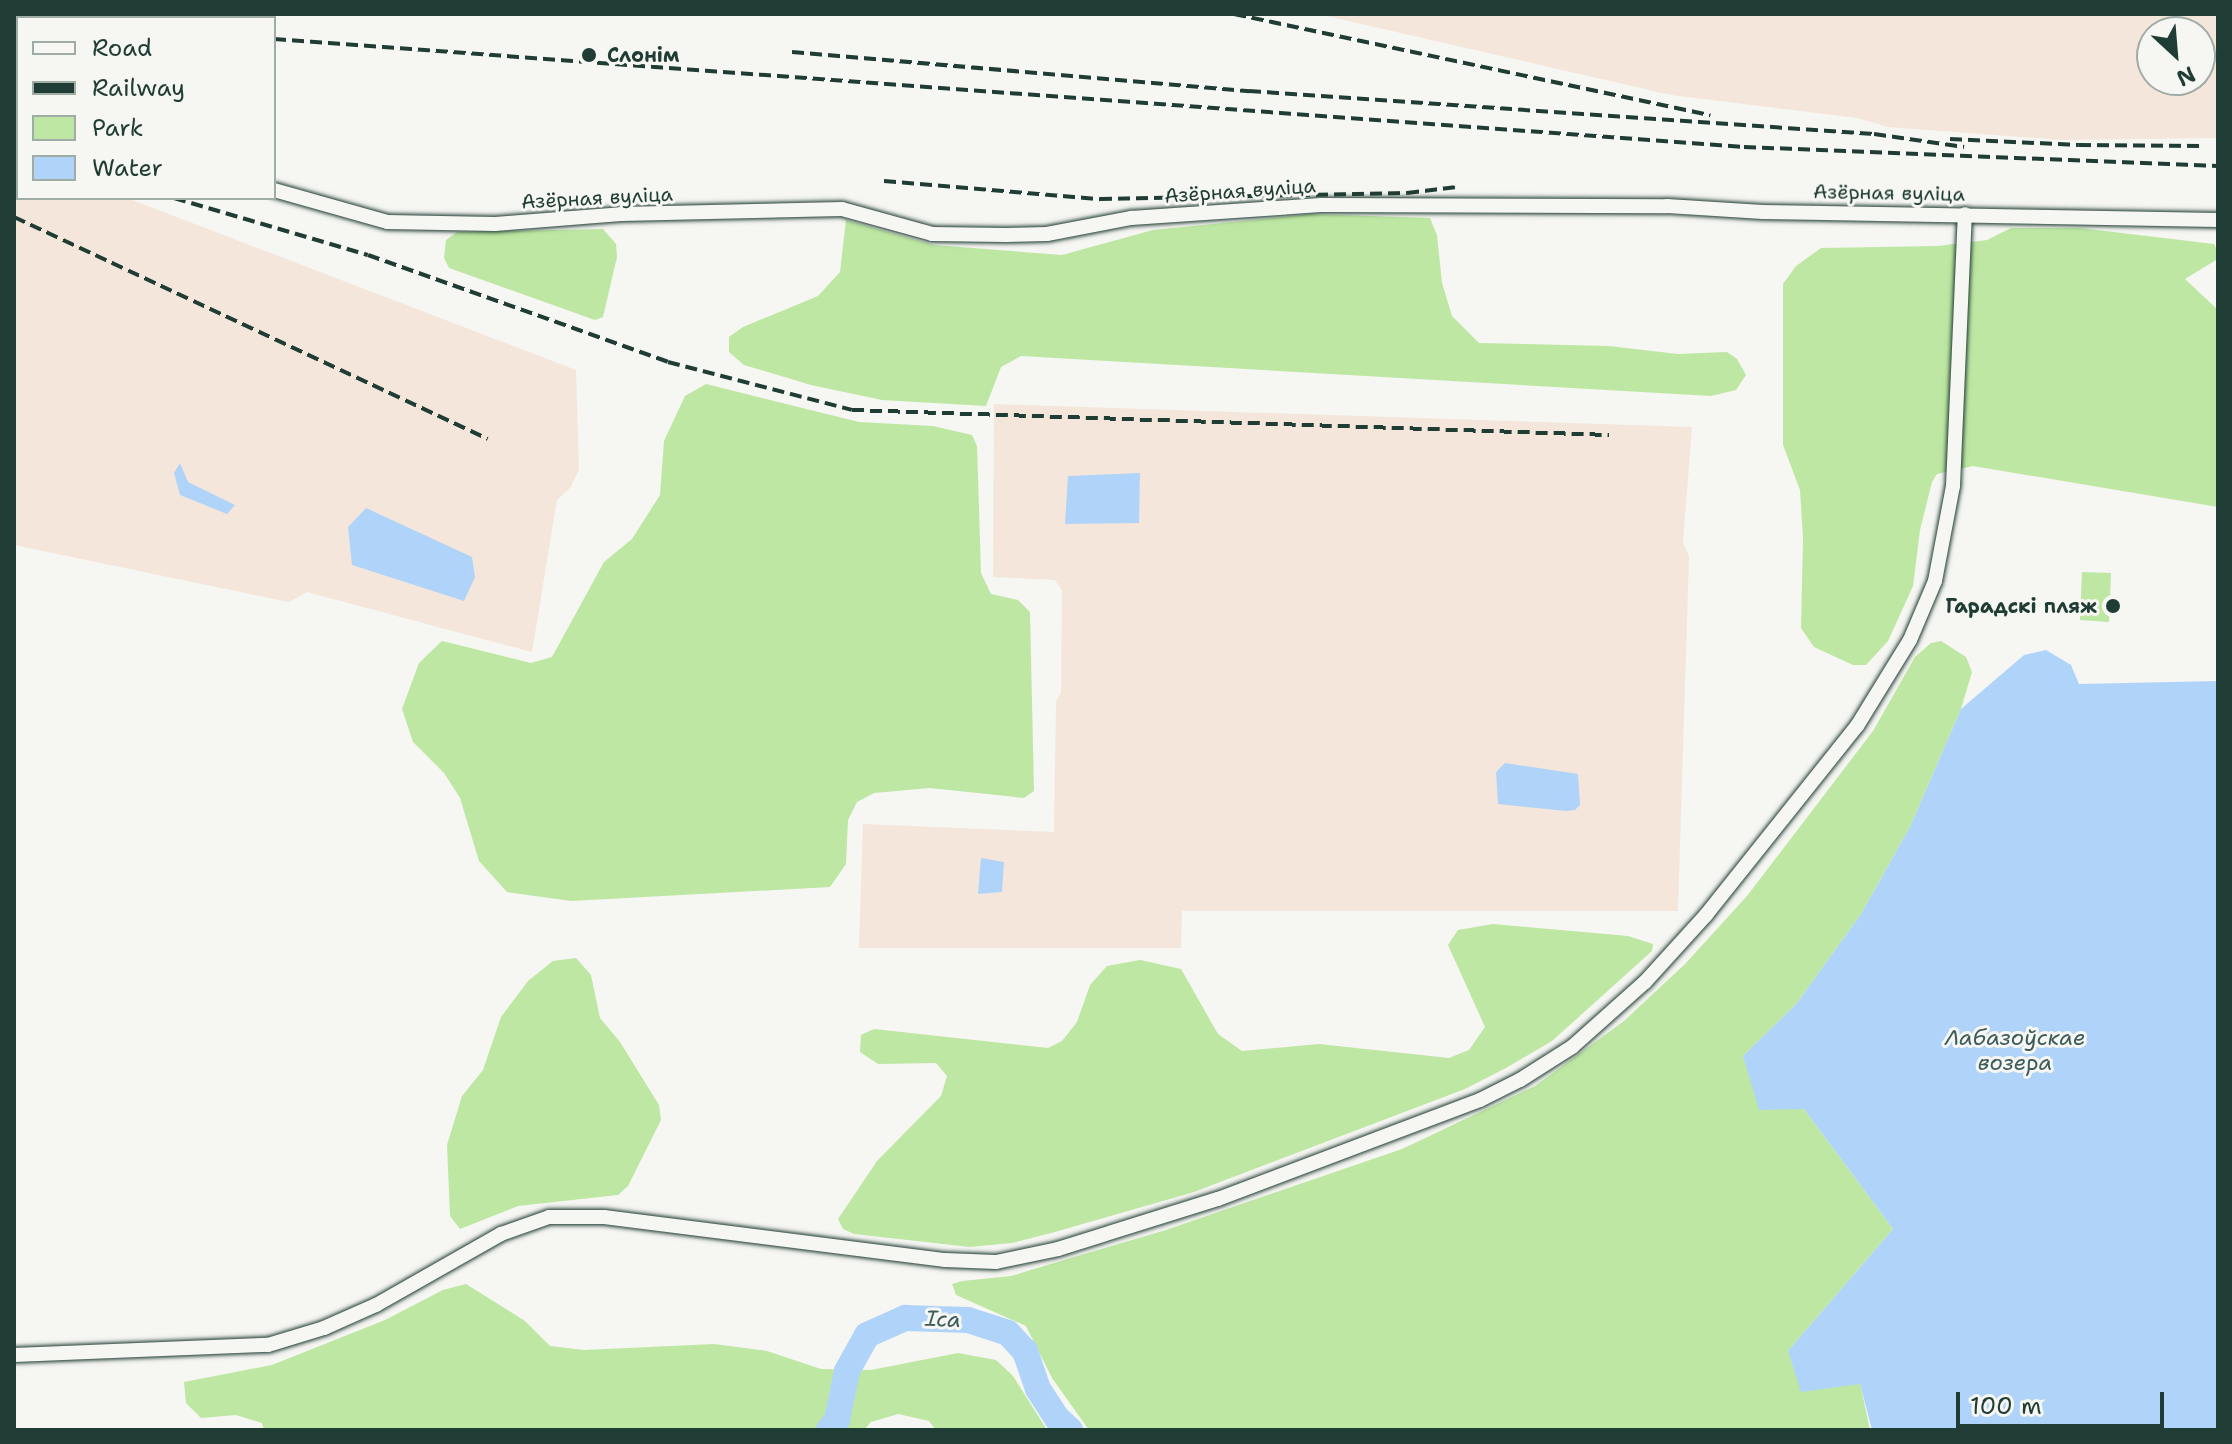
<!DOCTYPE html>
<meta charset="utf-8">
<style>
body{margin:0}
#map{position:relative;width:2232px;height:1444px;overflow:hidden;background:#f6f6f2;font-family:"Shantell Sans",sans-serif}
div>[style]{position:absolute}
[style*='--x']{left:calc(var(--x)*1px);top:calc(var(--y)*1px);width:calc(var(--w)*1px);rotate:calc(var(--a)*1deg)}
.built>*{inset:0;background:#f5e6db}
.green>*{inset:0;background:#bee7a3}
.water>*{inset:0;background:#b0d4f9}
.river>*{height:26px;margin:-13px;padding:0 13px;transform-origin:13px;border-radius:13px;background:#b0d4f9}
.roads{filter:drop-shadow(0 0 2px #1f3d34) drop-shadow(0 0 2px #1f3d34)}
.minor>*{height:14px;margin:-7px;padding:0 7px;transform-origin:7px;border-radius:7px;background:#f6f6f2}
.rail>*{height:4px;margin-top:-2px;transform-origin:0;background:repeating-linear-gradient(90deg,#1f3d34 0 12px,transparent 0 18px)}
.dots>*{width:22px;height:22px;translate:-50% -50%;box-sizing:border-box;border:4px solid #f6f6f2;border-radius:50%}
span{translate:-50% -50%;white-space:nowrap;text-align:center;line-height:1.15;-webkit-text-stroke:6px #f6f6f2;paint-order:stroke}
.poi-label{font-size:20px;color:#1f3d34;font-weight:700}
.left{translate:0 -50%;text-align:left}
.right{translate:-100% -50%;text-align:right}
.street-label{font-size:20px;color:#1f3d34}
.water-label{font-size:22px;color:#3c5b5b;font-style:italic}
.frame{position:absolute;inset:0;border:16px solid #1f3d34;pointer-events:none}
.legend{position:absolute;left:16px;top:16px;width:260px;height:184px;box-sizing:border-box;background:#f6f6f2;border:2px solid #a0aca6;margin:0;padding:10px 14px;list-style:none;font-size:24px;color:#1f3d34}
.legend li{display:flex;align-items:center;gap:16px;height:40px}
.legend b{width:40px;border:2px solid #a0aca6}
.north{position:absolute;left:2136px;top:16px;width:80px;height:80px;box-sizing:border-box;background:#f6f6f2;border:2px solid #a0aca6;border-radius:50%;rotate:154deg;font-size:22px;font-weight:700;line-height:32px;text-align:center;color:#1f3d34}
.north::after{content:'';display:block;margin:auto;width:28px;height:36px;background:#1f3d34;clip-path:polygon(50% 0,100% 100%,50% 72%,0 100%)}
.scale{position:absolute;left:1956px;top:1392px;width:208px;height:36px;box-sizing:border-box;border:4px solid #1f3d34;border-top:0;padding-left:10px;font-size:24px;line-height:28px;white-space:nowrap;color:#1f3d34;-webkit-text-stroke:6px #f6f6f2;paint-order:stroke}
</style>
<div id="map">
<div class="built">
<div style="clip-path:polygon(evenodd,1318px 14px,2218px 14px,2218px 138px,2061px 140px,1888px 127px,1857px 118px,1671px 95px,1318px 14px,2152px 32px,2200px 32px,2200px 80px,2152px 80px,2152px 32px)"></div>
<div style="clip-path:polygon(14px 155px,18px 156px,18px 198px,127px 198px,576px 370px,579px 470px,570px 488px,557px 500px,532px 652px,307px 592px,289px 602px,14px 545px)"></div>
<div style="clip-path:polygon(994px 404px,1692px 427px,1683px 542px,1689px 556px,1678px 911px,1182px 911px,1181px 948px,859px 948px,863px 824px,1054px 832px,1056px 701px,1061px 693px,1062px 590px,1055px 580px,993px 577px)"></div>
</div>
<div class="green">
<div style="clip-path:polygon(1311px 214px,1430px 218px,1437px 235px,1442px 283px,1452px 316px,1479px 343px,1609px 346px,1678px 354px,1727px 352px,1737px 359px,1746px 375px,1736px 390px,1711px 396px,1021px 356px,1001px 367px,986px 406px,882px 400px,811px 385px,744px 365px,729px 352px,729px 337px,743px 327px,818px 296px,840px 272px,846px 220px,934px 245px,1062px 255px,1153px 230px)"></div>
<div style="clip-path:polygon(2011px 228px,2080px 228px,2214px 244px,2218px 252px,2216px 260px,2185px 279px,2218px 310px,2218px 507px,1973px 466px,1937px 474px,1932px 482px,1920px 530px,1913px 586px,1888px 641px,1866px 665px,1853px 665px,1814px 647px,1801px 628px,1803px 538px,1800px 490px,1783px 445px,1783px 284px,1796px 266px,1821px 248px,1938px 246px,1987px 240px)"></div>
<div style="clip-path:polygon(603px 229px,616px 244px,617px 257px,603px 317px,595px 320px,449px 268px,444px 258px,446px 240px,457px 232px)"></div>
<div style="clip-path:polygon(706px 384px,859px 422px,933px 426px,972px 435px,977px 446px,981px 573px,991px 594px,1018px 600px,1030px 612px,1034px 791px,1024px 798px,930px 788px,874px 793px,857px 802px,848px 820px,846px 864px,830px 887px,571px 901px,507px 892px,479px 861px,460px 798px,444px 773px,413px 742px,402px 709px,419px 663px,442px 641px,531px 663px,552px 657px,604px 562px,632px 539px,660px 495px,664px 441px,685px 396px)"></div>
<div style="clip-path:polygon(2082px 572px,2111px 573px,2109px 622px,2080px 620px)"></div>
<div style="clip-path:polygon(1941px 641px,1966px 657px,1972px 672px,1961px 709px,1910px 827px,1861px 914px,1797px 1003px,1743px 1056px,1804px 1109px,1893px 1229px,1788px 1351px,1860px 1383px,1870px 1430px,1089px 1430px,1052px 1378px,1026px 1326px,956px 1295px,952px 1284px,962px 1281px,1011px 1276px,1064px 1260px,1166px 1230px,1402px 1149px,1535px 1086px,1624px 1021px,1685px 964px,1747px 896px,1873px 731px,1915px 657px,1931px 643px)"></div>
<div style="clip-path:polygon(1493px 924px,1628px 936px,1653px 944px,1652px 951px,1552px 1041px,1506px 1068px,1465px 1089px,1194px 1192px,1055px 1232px,1012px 1243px,970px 1247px,854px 1234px,843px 1229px,838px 1219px,877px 1161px,941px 1096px,947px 1076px,936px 1063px,878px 1064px,860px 1052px,861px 1035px,874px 1029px,1048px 1048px,1062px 1041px,1077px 1022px,1090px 985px,1107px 966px,1140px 960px,1181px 969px,1218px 1034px,1242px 1051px,1319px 1044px,1449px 1058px,1469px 1050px,1485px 1027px,1448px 945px,1458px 930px)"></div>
<div style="clip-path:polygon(576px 958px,591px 975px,600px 1018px,620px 1042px,659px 1105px,661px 1120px,628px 1186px,618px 1195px,518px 1206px,460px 1229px,450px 1216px,447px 1145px,462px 1096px,483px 1070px,501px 1017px,528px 981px,553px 961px)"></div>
<div style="clip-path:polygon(466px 1284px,525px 1321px,550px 1346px,584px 1350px,714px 1344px,767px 1351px,821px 1369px,871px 1370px,958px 1353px,996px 1360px,1013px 1376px,1047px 1430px,936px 1430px,929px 1421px,898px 1414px,871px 1422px,864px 1430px,264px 1430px,262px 1423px,236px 1415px,201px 1418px,186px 1403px,184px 1382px,272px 1365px,385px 1320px,443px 1290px)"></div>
</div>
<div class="water">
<div style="clip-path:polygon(180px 463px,188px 482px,235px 505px,227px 514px,180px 495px,174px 473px)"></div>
<div style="clip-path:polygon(1140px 473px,1139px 523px,1065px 524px,1068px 476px)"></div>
<div style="clip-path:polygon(366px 508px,472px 557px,475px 577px,464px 601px,352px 565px,348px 527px)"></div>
<div style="clip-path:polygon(2046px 650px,2071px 665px,2079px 684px,2218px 681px,2218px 1430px,1872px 1430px,1860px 1384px,1801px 1392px,1788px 1351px,1893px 1229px,1804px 1109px,1759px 1110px,1743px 1056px,1797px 1003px,1861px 914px,1910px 827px,1961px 709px,2024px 655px)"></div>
<div style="clip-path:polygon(1505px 763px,1578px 774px,1580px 805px,1575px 810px,1566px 811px,1498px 804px,1496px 772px)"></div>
<div style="clip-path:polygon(981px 858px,1004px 862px,1002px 892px,978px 894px)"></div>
</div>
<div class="river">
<div style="--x:829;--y:1430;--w:13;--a:-51"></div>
<div style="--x:837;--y:1420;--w:50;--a:-78.5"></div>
<div style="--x:847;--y:1371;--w:41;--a:-60.9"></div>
<div style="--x:867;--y:1335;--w:42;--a:-24.1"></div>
<div style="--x:905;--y:1318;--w:63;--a:1.8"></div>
<div style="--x:968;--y:1320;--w:42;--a:18"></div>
<div style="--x:1008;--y:1333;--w:25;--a:47"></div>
<div style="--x:1025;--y:1351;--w:40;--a:71.1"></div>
<div style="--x:1038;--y:1389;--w:35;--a:57"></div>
<div style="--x:1057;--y:1418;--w:18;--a:43"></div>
</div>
<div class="roads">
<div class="minor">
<div style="--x:14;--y:115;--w:4;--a:14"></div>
<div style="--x:274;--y:190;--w:117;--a:15.8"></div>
<div style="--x:387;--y:222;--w:108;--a:1.1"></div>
<div style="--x:495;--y:224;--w:126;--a:-4.5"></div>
<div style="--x:621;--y:214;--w:221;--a:-1.3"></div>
<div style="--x:842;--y:209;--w:93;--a:15.5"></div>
<div style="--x:932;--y:234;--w:74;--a:0.8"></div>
<div style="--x:1006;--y:235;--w:41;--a:-1.4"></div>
<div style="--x:1047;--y:234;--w:86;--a:-10.8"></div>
<div style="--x:1131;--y:218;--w:190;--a:-3.9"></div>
<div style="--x:1321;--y:205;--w:346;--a:0.2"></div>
<div style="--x:1667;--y:206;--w:96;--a:3.6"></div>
<div style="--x:1763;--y:212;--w:455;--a:1"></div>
<div style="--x:14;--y:1355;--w:254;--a:-2.3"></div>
<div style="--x:268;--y:1345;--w:59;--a:-16.9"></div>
<div style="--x:324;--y:1328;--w:57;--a:-23.9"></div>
<div style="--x:376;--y:1305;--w:144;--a:-29.6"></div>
<div style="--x:501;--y:1234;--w:51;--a:-19.5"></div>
<div style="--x:549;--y:1217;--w:55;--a:0"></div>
<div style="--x:604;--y:1217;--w:344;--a:7.2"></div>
<div style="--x:945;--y:1260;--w:51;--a:2.2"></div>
<div style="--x:996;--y:1262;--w:63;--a:-11.8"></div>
<div style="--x:1058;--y:1249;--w:168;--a:-17.4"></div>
<div style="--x:1218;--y:1199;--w:280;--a:-20.7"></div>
<div style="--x:1480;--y:1100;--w:45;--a:-26.6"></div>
<div style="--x:1520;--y:1080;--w:62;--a:-32.4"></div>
<div style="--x:1572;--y:1047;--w:98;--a:-41.7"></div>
<div style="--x:1645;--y:982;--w:91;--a:-47.7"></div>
<div style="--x:1706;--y:915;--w:242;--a:-51.4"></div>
<div style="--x:1857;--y:726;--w:101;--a:-58.4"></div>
<div style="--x:1910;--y:640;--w:64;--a:-67"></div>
<div style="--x:1935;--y:581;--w:97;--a:-79.3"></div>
<div style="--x:1953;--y:486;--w:272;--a:-87.5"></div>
</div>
</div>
<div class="rail">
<div style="--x:1234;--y:14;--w:487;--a:12"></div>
<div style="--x:14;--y:19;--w:4;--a:0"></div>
<div style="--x:274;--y:39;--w:1474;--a:4.2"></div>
<div style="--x:1744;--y:147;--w:474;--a:2.3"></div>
<div style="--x:792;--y:52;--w:459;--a:4.9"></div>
<div style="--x:1249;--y:91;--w:626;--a:3.94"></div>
<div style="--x:1874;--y:134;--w:91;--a:8.2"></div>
<div style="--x:1950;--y:139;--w:129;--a:2.7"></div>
<div style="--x:2079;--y:145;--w:123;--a:0.5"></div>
<div style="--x:14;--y:142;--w:4;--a:27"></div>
<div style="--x:884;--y:181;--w:217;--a:4.8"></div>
<div style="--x:1100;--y:199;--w:307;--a:-1.1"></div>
<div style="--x:1407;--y:193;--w:50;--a:-6.8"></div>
<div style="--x:174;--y:198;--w:202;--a:16.4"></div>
<div style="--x:368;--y:255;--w:319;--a:19.6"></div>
<div style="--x:668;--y:362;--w:190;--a:14.6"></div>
<div style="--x:852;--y:410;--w:757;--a:1.89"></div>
<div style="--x:14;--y:217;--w:523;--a:25.1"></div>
</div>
<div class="dots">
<div style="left:589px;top:55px;background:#1f3d34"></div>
<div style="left:2113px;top:606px;background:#1f3d34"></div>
</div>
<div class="poi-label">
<span class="left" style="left:607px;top:55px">Слонім</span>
<span class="right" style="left:2097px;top:606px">Гарадскі пляж</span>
</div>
<div class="street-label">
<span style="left:1240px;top:191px;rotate:-4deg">Азёрная вуліца</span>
<span style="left:1889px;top:193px;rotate:1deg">Азёрная вуліца</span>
<span style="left:597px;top:198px;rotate:-3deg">Азёрная вуліца</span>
</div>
<div class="water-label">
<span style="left:2015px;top:1050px">Лабазоўскае<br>возера</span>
<span style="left:943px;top:1319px;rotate:3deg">Іса</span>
</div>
<div class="frame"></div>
<ul class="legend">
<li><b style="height:10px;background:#f6f6f2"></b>Road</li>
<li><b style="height:10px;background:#1f3d34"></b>Railway</li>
<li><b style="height:22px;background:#bee7a3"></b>Park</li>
<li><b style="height:22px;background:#b0d4f9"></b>Water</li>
</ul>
<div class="north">N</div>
<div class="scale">100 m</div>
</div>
